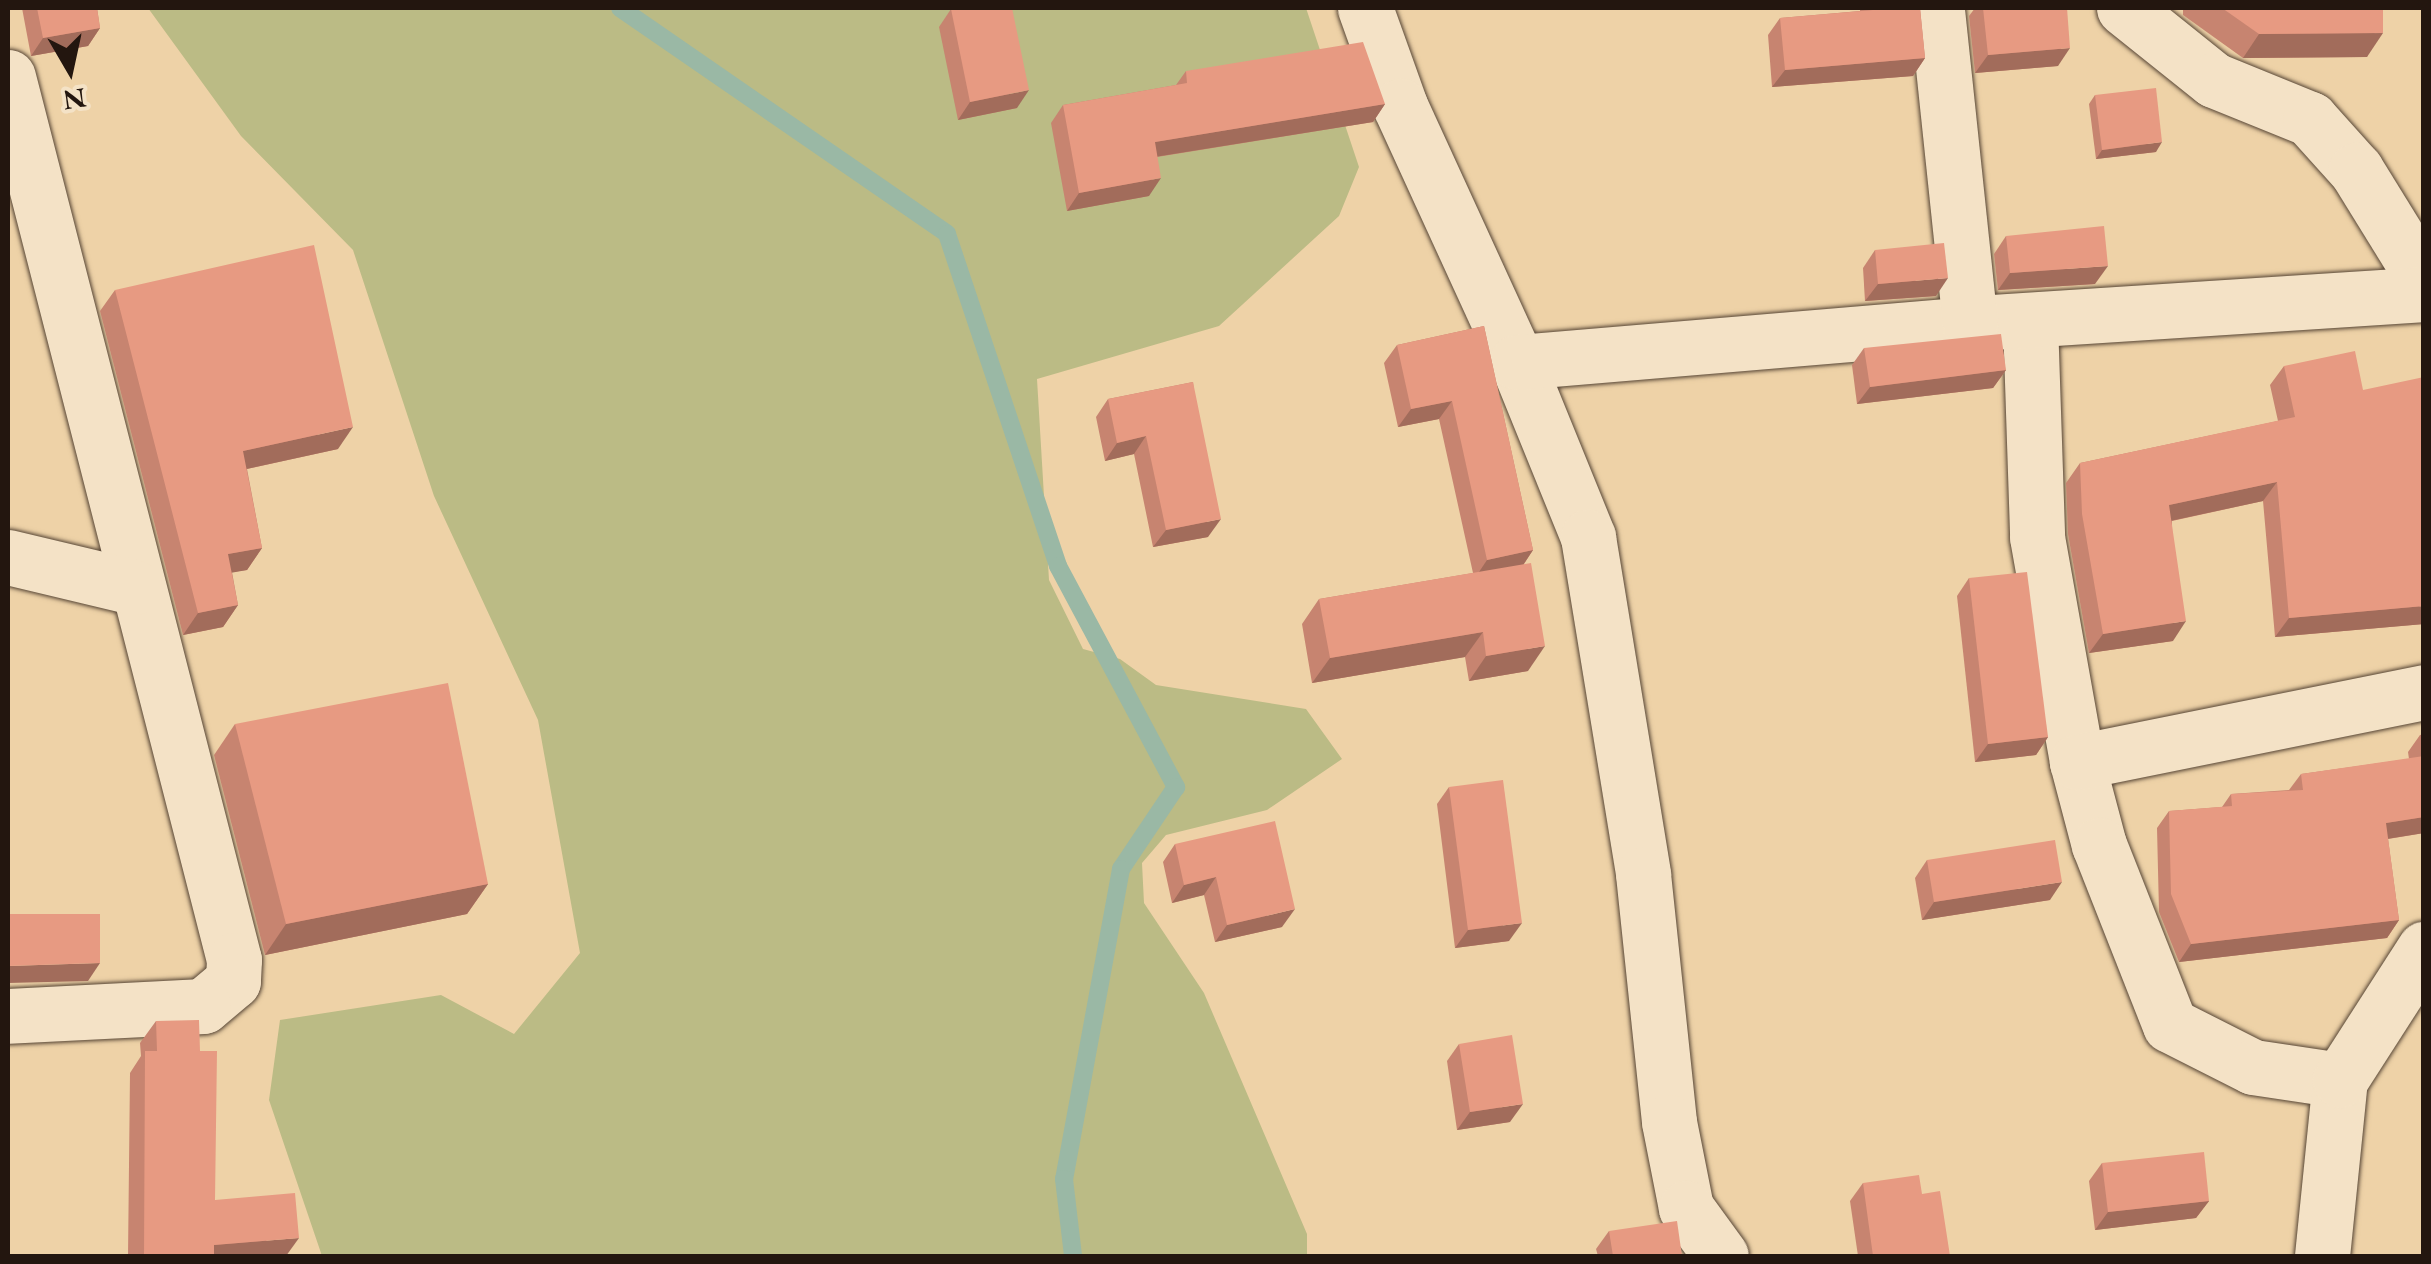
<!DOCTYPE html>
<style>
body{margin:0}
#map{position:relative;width:2431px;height:1264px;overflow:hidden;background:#eed2a7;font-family:"EB Garamond",serif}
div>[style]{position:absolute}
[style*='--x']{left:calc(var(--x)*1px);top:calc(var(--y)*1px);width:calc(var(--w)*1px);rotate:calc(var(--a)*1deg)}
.green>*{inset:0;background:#bbbb85}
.stream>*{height:18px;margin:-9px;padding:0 9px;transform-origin:9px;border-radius:9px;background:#9ab8a5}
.roads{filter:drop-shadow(0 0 2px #564535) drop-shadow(0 0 2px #564535)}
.minor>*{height:55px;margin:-27.5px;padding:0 27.5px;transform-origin:27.5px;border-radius:27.5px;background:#f4e2c6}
.wall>*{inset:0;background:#c78470}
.shaded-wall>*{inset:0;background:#a26c5b}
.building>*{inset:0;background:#e79a82}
span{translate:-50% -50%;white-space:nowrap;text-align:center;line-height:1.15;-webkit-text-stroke:8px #f4e2c6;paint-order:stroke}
.frame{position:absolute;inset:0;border:10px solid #23160f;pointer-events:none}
.north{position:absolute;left:20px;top:20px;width:100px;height:100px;-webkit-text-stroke:8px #f4e2c6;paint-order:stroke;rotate:171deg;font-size:28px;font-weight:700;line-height:40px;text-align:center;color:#23160f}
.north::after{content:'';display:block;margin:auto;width:35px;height:45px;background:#23160f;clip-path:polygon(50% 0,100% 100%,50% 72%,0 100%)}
</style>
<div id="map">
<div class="green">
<div style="clip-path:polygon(148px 8px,1306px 8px,1359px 167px,1339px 216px,1219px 326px,1037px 379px,1049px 580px,1083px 649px,1120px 659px,1156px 685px,1306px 709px,1342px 759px,1267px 810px,1166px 835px,1142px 863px,1144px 903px,1204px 993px,1307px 1234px,1307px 1256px,322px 1256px,269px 1100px,280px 1020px,441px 995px,514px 1034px,580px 953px,538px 720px,434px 496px,353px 250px,241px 136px)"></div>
</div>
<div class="stream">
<div style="--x:620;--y:8;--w:397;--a:34.6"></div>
<div style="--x:947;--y:234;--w:350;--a:71.5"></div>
<div style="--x:1058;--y:566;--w:251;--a:61.9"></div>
<div style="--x:1176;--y:787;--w:99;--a:123.9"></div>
<div style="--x:1121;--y:869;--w:315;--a:100.4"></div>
<div style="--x:1064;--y:1179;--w:78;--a:83.3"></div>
</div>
<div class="roads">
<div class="minor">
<div style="--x:1365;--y:8;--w:104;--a:70.3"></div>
<div style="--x:1400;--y:106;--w:281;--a:65.4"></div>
<div style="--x:1517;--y:362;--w:189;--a:67.9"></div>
<div style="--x:1588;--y:537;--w:341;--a:80.7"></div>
<div style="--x:1643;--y:874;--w:249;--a:84"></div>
<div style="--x:1669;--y:1122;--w:88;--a:78.8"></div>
<div style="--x:1686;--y:1208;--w:59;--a:53.9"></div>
<div style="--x:2124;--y:8;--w:115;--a:38.7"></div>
<div style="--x:2214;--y:80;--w:104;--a:22.1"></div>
<div style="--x:2310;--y:119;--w:69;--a:48"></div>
<div style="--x:2356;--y:170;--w:129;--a:58.3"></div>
<div style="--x:8;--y:77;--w:911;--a:75.64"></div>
<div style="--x:234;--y:960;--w:21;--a:93"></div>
<div style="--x:233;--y:981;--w:39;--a:140"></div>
<div style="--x:203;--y:1006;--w:195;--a:177.1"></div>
<div style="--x:2030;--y:321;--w:216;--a:88.1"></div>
<div style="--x:2037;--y:537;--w:229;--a:79.9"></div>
<div style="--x:2077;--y:762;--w:86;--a:75.2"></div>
<div style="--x:2099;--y:845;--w:193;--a:68.5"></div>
<div style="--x:2170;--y:1025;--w:93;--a:26.8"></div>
<div style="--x:2253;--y:1067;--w:88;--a:8.5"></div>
<div style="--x:1993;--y:322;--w:432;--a:-3.7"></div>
<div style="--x:1517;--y:362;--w:455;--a:-4.8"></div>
<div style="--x:1970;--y:324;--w:318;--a:-96"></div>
<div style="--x:8;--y:557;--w:130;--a:13.4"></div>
<div style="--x:2077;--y:762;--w:354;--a:-11.4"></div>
<div style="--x:2322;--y:1256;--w:177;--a:-84.2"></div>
<div style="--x:2340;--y:1080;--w:156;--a:-57.3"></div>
</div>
</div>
<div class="wall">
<div style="clip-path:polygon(22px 8px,97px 8px,100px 28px,88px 46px,31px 56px)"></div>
<div style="clip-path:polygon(1860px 8px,1920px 8px,1925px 58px,1913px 76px,1772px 87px,1768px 35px,1780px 18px,1860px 11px)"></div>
<div style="clip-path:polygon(1975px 8px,2067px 8px,2058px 66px,1975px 73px,1969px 16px)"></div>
<div style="clip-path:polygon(2183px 8px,2383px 8px,2367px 57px,2243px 58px,2183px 15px)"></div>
<div style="clip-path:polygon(951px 9px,1017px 108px,958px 120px,939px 27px)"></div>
<div style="clip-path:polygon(1186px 71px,1385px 104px,1373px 122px,1157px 157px,1149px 196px,1067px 211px,1051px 123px,1063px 105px,1176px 85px)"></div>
<div style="clip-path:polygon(2095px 95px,2156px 152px,2096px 159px,2089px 104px)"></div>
<div style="clip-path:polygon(2006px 236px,2095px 284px,1998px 290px,1994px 254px)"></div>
<div style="clip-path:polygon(1875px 250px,1936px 296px,1865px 301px,1863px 268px)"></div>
<div style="clip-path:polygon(115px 290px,338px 449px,247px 469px,262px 548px,247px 570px,232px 572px,238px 605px,223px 627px,183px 635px,100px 311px)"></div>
<div style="clip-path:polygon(1484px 326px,1533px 550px,1524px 564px,1528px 671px,1469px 681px,1465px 657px,1312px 683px,1302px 624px,1319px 599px,1473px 573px,1439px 419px,1398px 427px,1384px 363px,1397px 345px)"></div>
<div style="clip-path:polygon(1864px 348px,2006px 370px,1993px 388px,1857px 404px,1852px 365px)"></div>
<div style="clip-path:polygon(2284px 366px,2363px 390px,2424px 624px,2275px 637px,2263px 501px,2172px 521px,2173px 641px,2089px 653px,2068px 534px,2066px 483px,2080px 463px,2278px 421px,2270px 385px)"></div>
<div style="clip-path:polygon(1193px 382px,1208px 537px,1153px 547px,1134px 454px,1105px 461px,1096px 417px,1108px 399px)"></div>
<div style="clip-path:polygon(1969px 578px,2048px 737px,2036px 755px,1975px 762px,1957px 596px)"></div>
<div style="clip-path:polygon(235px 724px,488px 884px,467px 914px,265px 955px,214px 755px)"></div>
<div style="clip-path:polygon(2424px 734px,2424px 833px,2388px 839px,2399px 920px,2387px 938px,2179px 962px,2159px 912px,2157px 828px,2169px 811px,2222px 807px,2231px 794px,2289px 790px,2301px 774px,2409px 759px,2408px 752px,2420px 735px)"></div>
<div style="clip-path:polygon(1449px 787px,1509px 941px,1455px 948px,1437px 804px)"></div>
<div style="clip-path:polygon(1175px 844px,1282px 927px,1215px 942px,1204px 895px,1172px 903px,1163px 862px)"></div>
<div style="clip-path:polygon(1927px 860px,2050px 900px,1922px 920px,1915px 878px)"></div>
<div style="clip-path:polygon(156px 1021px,200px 1051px,215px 1200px,286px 1256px,128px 1256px,130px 1073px,141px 1056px,140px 1043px)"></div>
<div style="clip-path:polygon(1459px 1044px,1510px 1122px,1457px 1130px,1447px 1061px)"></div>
<div style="clip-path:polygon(2102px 1163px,2209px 1201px,2196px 1218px,2095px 1230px,2089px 1181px)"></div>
<div style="clip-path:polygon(1863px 1183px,1922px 1194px,1950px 1256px,1858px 1256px,1850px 1201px)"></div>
<div style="clip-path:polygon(1609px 1231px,1682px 1256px,1598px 1256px,1596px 1249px)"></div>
</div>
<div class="shaded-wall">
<div style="clip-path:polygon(100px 28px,88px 46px,31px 56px,43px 38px)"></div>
<div style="clip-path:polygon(2383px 33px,2367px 57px,2243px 58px,2259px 34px)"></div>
<div style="clip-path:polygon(2070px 48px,2058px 66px,1975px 73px,1988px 55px)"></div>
<div style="clip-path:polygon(1925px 58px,1913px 76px,1772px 87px,1785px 70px)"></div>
<div style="clip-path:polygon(1029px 90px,1017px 108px,958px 120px,970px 102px)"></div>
<div style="clip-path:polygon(1385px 104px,1373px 122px,1142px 159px,1155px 142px)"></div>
<div style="clip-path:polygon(2162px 142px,2156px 152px,2096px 159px,2102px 150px)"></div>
<div style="clip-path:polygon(1161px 178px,1149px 196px,1067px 211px,1079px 193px)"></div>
<div style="clip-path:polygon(2108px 266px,2095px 284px,1998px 290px,2010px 273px)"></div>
<div style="clip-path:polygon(1948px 278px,1936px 296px,1865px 301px,1878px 284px)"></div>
<div style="clip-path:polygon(2006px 370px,1993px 388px,1857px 404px,1870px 387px)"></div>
<div style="clip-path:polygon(1452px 401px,1439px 419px,1398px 427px,1411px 409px)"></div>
<div style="clip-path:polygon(353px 427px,338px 449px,228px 473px,243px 451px)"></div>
<div style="clip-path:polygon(1146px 436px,1134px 454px,1105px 461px,1117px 443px)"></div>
<div style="clip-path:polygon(2277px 482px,2263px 501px,2156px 524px,2169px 505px)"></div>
<div style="clip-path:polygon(1221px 519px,1208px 537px,1153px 547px,1166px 530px)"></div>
<div style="clip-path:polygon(262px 548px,247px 570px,213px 576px,228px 554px)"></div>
<div style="clip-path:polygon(1533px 550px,1521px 568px,1475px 578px,1487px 560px)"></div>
<div style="clip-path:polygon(238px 605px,223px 627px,183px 635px,198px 613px)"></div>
<div style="clip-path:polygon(2424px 606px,2424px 624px,2275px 637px,2289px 618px)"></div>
<div style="clip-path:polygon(2186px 621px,2173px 641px,2089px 653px,2103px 634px)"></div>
<div style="clip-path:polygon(1483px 632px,1465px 657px,1312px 683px,1330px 658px)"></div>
<div style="clip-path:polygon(1545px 646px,1528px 671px,1469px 681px,1486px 656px)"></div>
<div style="clip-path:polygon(2048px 737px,2036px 755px,1975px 762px,1988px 744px)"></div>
<div style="clip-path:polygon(2424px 817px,2424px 833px,2374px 841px,2386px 823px)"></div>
<div style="clip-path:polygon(1216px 877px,1204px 895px,1172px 903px,1184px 885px)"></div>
<div style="clip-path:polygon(2062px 882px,2050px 900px,1922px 920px,1934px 902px)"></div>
<div style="clip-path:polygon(488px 884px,467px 914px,265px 955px,286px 924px)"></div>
<div style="clip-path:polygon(1295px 909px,1282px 927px,1215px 942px,1227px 925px)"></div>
<div style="clip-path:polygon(2399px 920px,2387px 938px,2179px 962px,2191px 944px)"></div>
<div style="clip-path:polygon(1522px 923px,1509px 941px,1455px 948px,1468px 930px)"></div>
<div style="clip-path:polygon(100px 963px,88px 981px,8px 983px,8px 966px)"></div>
<div style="clip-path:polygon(1523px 1104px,1510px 1122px,1457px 1130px,1470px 1112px)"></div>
<div style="clip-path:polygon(2209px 1201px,2196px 1218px,2095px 1230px,2108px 1212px)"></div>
<div style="clip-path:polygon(299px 1238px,286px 1256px,206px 1256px,214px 1245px)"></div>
</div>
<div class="building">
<div style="clip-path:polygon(37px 8px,97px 8px,100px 28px,43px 38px)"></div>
<div style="clip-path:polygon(958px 8px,1012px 8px,1029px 90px,970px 102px,951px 9px)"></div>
<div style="clip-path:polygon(1873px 8px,1920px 8px,1925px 58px,1785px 70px,1780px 18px,1873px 10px)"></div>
<div style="clip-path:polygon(1983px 8px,2067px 8px,2070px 48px,1988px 55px)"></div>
<div style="clip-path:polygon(2222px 8px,2383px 8px,2383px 33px,2259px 34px)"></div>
<div style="clip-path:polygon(1363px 42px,1385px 104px,1155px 142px,1161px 178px,1079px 193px,1063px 105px,1187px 83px,1186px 71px)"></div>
<div style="clip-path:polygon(2156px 88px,2162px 142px,2102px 150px,2095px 95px)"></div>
<div style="clip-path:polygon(2104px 226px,2108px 266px,2010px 273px,2006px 236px)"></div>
<div style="clip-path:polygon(1944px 243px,1948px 278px,1878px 284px,1875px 250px)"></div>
<div style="clip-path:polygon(314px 245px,353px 427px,243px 451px,262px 548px,228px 554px,238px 605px,198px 613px,115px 290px)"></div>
<div style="clip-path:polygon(1484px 326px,1533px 550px,1487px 560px,1452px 401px,1411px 409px,1397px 345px)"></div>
<div style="clip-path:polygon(2001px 334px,2006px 370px,1870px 387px,1864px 348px)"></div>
<div style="clip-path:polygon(2355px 351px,2363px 390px,2424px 377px,2424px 606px,2289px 618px,2277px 482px,2169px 505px,2186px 621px,2103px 634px,2082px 514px,2080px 463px,2295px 417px,2284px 366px)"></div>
<div style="clip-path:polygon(1193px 382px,1221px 519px,1166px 530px,1146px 436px,1117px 443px,1108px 399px)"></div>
<div style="clip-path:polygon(1531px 563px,1545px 646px,1486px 656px,1483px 632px,1330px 658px,1319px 599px)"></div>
<div style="clip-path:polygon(2027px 572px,2048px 737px,1988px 744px,1969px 578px)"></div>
<div style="clip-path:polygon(448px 683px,488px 884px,286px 924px,235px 724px)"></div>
<div style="clip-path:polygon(2424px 756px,2424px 817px,2386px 823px,2399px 920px,2191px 944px,2171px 894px,2169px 811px,2232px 806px,2231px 794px,2303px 790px,2301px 774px)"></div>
<div style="clip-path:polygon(1503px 780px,1522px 923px,1468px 930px,1449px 787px)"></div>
<div style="clip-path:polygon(1275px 821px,1295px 909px,1227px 925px,1216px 877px,1184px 885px,1175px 844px)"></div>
<div style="clip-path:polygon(2055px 840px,2062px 882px,1934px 902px,1927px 860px)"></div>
<div style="clip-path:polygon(8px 914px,100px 914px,100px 963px,8px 966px)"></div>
<div style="clip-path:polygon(199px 1020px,200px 1051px,217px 1051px,215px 1200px,295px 1193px,299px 1238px,214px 1245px,214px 1256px,144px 1256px,145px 1051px,157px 1051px,156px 1021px)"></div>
<div style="clip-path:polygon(1512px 1035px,1523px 1104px,1470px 1112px,1459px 1044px)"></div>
<div style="clip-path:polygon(2204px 1152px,2209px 1201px,2108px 1212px,2102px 1163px)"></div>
<div style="clip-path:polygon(1919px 1175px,1922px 1194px,1940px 1191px,1950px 1256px,1873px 1256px,1863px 1183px)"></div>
<div style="clip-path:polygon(1677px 1221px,1682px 1256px,1613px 1256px,1609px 1231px)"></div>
</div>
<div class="frame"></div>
<div class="north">N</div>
</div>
